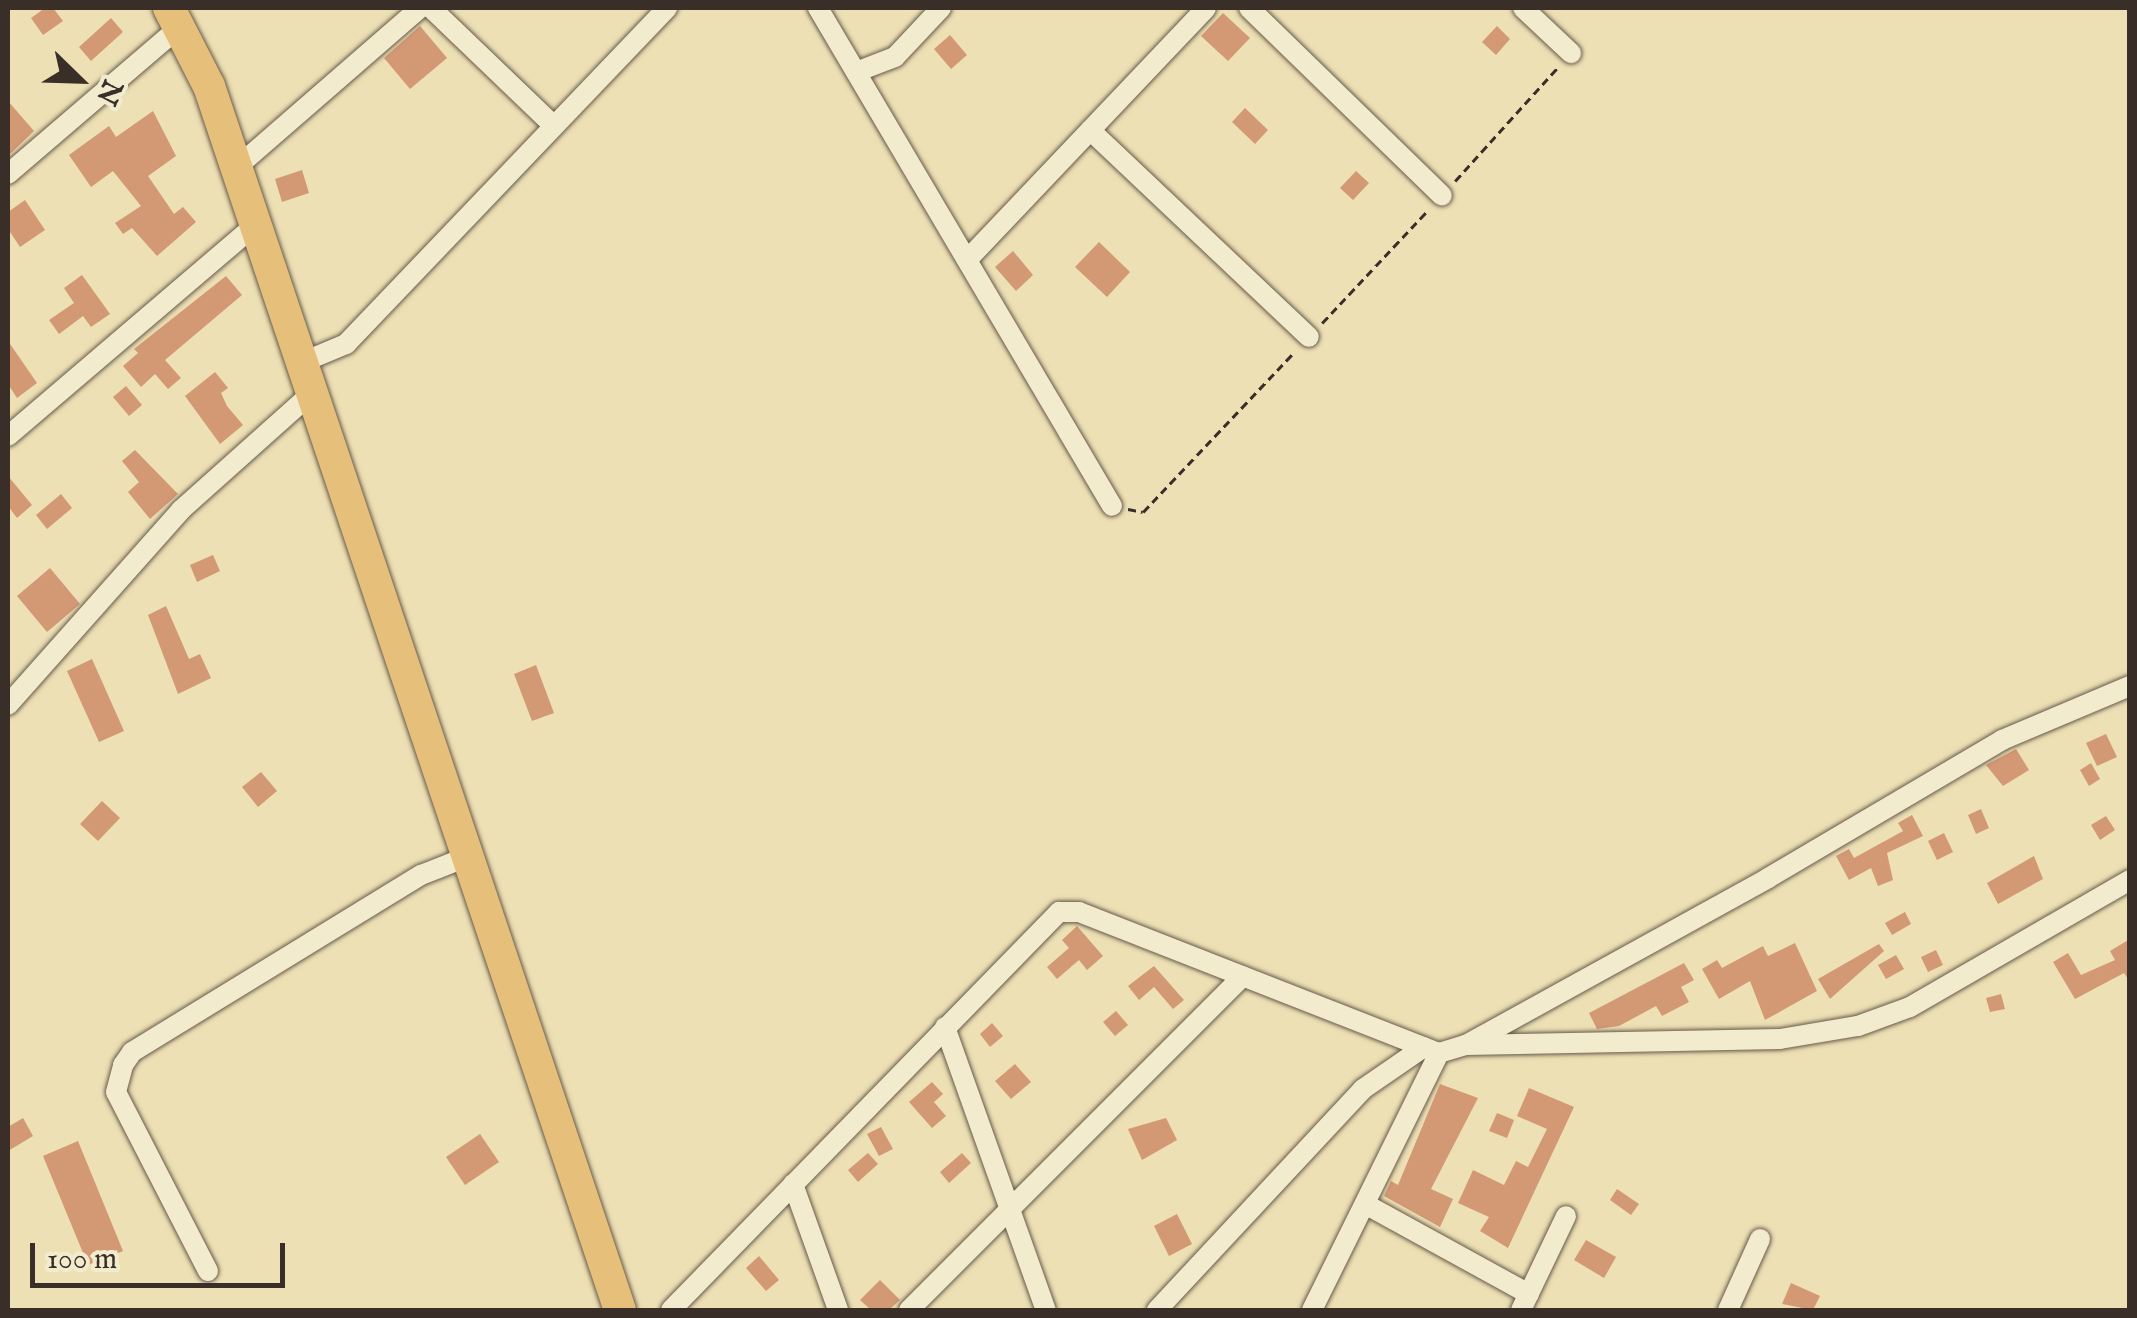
<!DOCTYPE html>
<style>
body{margin:0}
#map{position:relative;width:2137px;height:1318px;overflow:hidden;background:#ede0b4;font-family:"IM FELL English",serif}
div>[style]{position:absolute}
[style*='--x']{left:calc(var(--x)*1px);top:calc(var(--y)*1px);width:calc(var(--w)*1px);rotate:calc(var(--a)*1deg)}
.building>*{inset:0;background:#d39874}
.path>*{height:2.5px;margin-top:-1.25px;transform-origin:0;background:repeating-linear-gradient(90deg,#3a2e28 0 8px,transparent 0 13px)}
.roads{filter:drop-shadow(0 0 2px #675a4b) drop-shadow(0 0 2px #675a4b)}
.street>*{height:20px;margin:-10px;padding:0 10px;transform-origin:10px;border-radius:10px;background:#f3ebce}
.primary>*{height:32px;margin:-16px;padding:0 16px;transform-origin:16px;border-radius:16px;background:#e6c07a}
span{translate:-50% -50%;white-space:nowrap;text-align:center;line-height:1.15;-webkit-text-stroke:10px #f3ebce;paint-order:stroke}
.frame{position:absolute;inset:0;border:10px solid #3a2e28;pointer-events:none}
.north{position:absolute;left:30px;top:30px;width:100px;height:100px;-webkit-text-stroke:8px #f3ebce;paint-order:stroke;rotate:113deg;font-size:28px;font-weight:700;line-height:40px;text-align:center;color:#3a2e28}
.north::after{content:'';display:block;margin:auto;width:35px;height:45px;background:#3a2e28;clip-path:polygon(50% 0,100% 100%,50% 72%,0 100%)}
.scale{position:absolute;left:30px;top:1243px;width:255px;height:45px;box-sizing:border-box;border:5px solid #3a2e28;border-top:0;padding-left:12px;font-size:30px;line-height:35px;white-space:nowrap;color:#3a2e28;-webkit-text-stroke:8px #f3ebce;paint-order:stroke}
</style>
<div id="map">
<div class="building">
<div style="clip-path:polygon(45px 8px,53px 8px,63px 21px,43px 35px,31px 18px)"></div>
<div style="clip-path:polygon(1223px 13px,1250px 38px,1228px 61px,1201px 36px)"></div>
<div style="clip-path:polygon(111px 18px,123px 32px,91px 61px,79px 47px)"></div>
<div style="clip-path:polygon(420px 26px,447px 58px,410px 89px,384px 58px)"></div>
<div style="clip-path:polygon(1497px 26px,1510px 39px,1496px 55px,1482px 42px)"></div>
<div style="clip-path:polygon(950px 35px,967px 55px,951px 69px,934px 49px)"></div>
<div style="clip-path:polygon(8px 101px,34px 131px,8px 156px)"></div>
<div style="clip-path:polygon(1245px 108px,1268px 130px,1255px 144px,1232px 122px)"></div>
<div style="clip-path:polygon(153px 111px,176px 156px,148px 176px,174px 214px,183px 207px,196px 222px,157px 256px,132px 228px,123px 234px,115px 223px,141px 206px,113px 171px,91px 187px,69px 155px,109px 126px,116px 137px)"></div>
<div style="clip-path:polygon(302px 170px,309px 193px,282px 202px,275px 179px)"></div>
<div style="clip-path:polygon(1356px 171px,1369px 183px,1353px 200px,1340px 188px)"></div>
<div style="clip-path:polygon(25px 200px,45px 230px,20px 247px,8px 229px,8px 212px)"></div>
<div style="clip-path:polygon(1099px 242px,1130px 272px,1107px 297px,1075px 267px)"></div>
<div style="clip-path:polygon(1013px 251px,1033px 275px,1016px 291px,995px 267px)"></div>
<div style="clip-path:polygon(82px 275px,110px 314px,91px 327px,83px 316px,59px 334px,49px 320px,74px 303px,64px 288px)"></div>
<div style="clip-path:polygon(226px 276px,242px 295px,165px 360px,181px 378px,168px 389px,155px 374px,141px 387px,123px 366px,138px 353px,134px 349px)"></div>
<div style="clip-path:polygon(8px 341px,37px 383px,17px 398px,8px 384px)"></div>
<div style="clip-path:polygon(215px 372px,228px 388px,221px 393px,227px 406px,243px 425px,220px 444px,185px 396px)"></div>
<div style="clip-path:polygon(126px 386px,142px 405px,129px 416px,113px 397px)"></div>
<div style="clip-path:polygon(135px 450px,178px 494px,150px 519px,128px 492px,139px 482px,122px 461px)"></div>
<div style="clip-path:polygon(8px 476px,32px 505px,17px 518px,8px 506px)"></div>
<div style="clip-path:polygon(61px 494px,72px 508px,47px 529px,36px 515px)"></div>
<div style="clip-path:polygon(213px 555px,220px 571px,197px 582px,190px 565px)"></div>
<div style="clip-path:polygon(50px 568px,80px 604px,47px 632px,17px 596px)"></div>
<div style="clip-path:polygon(166px 606px,189px 659px,200px 654px,211px 678px,178px 694px,148px 615px)"></div>
<div style="clip-path:polygon(92px 659px,124px 731px,99px 742px,67px 671px)"></div>
<div style="clip-path:polygon(536px 665px,554px 713px,532px 721px,514px 674px)"></div>
<div style="clip-path:polygon(2106px 734px,2117px 757px,2097px 766px,2086px 743px)"></div>
<div style="clip-path:polygon(2016px 749px,2029px 770px,2003px 786px,1986px 765px)"></div>
<div style="clip-path:polygon(2091px 763px,2100px 779px,2089px 786px,2080px 770px)"></div>
<div style="clip-path:polygon(261px 772px,277px 791px,258px 807px,242px 787px)"></div>
<div style="clip-path:polygon(102px 801px,120px 818px,98px 841px,80px 824px)"></div>
<div style="clip-path:polygon(1981px 809px,1989px 828px,1976px 834px,1968px 815px)"></div>
<div style="clip-path:polygon(1912px 815px,1923px 836px,1887px 853px,1893px 880px,1878px 886px,1871px 868px,1849px 880px,1836px 856px,1849px 849px,1854px 858px,1903px 831px,1898px 823px)"></div>
<div style="clip-path:polygon(2106px 816px,2115px 830px,2100px 840px,2091px 825px)"></div>
<div style="clip-path:polygon(1944px 833px,1953px 852px,1937px 860px,1928px 841px)"></div>
<div style="clip-path:polygon(2034px 856px,2043px 879px,1998px 904px,1987px 883px)"></div>
<div style="clip-path:polygon(1905px 912px,1911px 924px,1892px 935px,1885px 923px)"></div>
<div style="clip-path:polygon(1077px 926px,1103px 956px,1087px 970px,1079px 960px,1057px 979px,1047px 967px,1069px 948px,1062px 940px)"></div>
<div style="clip-path:polygon(2130px 939px,2130px 982px,2124px 973px,2075px 999px,2053px 962px,2068px 953px,2081px 975px,2115px 960px,2110px 951px)"></div>
<div style="clip-path:polygon(1795px 943px,1817px 991px,1765px 1020px,1750px 981px,1719px 999px,1702px 969px,1717px 960px,1722px 968px,1763px 946px,1768px 956px)"></div>
<div style="clip-path:polygon(1879px 944px,1884px 951px,1830px 999px,1818px 979px)"></div>
<div style="clip-path:polygon(1936px 950px,1943px 965px,1928px 972px,1921px 957px)"></div>
<div style="clip-path:polygon(1896px 955px,1904px 969px,1886px 979px,1878px 965px)"></div>
<div style="clip-path:polygon(1684px 963px,1694px 980px,1681px 987px,1689px 1002px,1662px 1016px,1656px 1006px,1619px 1026px,1597px 1029px,1589px 1013px)"></div>
<div style="clip-path:polygon(1154px 966px,1184px 1000px,1173px 1009px,1154px 987px,1139px 1000px,1128px 986px)"></div>
<div style="clip-path:polygon(2001px 994px,2005px 1009px,1990px 1012px,1986px 998px)"></div>
<div style="clip-path:polygon(1116px 1011px,1128px 1025px,1115px 1036px,1103px 1022px)"></div>
<div style="clip-path:polygon(992px 1023px,1003px 1036px,990px 1047px,980px 1034px)"></div>
<div style="clip-path:polygon(1015px 1064px,1031px 1082px,1011px 1099px,995px 1081px)"></div>
<div style="clip-path:polygon(932px 1082px,943px 1094px,934px 1102px,946px 1116px,932px 1128px,909px 1102px)"></div>
<div style="clip-path:polygon(1440px 1084px,1478px 1098px,1431px 1189px,1453px 1199px,1440px 1227px,1384px 1196px,1391px 1181px,1398px 1185px)"></div>
<div style="clip-path:polygon(1529px 1088px,1574px 1107px,1508px 1248px,1480px 1231px,1489px 1217px,1458px 1203px,1473px 1170px,1504px 1185px,1516px 1161px,1528px 1167px,1547px 1129px,1517px 1116px)"></div>
<div style="clip-path:polygon(1497px 1113px,1514px 1120px,1507px 1138px,1489px 1131px)"></div>
<div style="clip-path:polygon(23px 1118px,33px 1136px,8px 1151px,8px 1127px)"></div>
<div style="clip-path:polygon(1166px 1118px,1177px 1140px,1142px 1160px,1128px 1129px)"></div>
<div style="clip-path:polygon(881px 1127px,893px 1149px,879px 1156px,867px 1134px)"></div>
<div style="clip-path:polygon(480px 1134px,499px 1162px,465px 1185px,446px 1157px)"></div>
<div style="clip-path:polygon(78px 1141px,123px 1251px,88px 1265px,43px 1156px)"></div>
<div style="clip-path:polygon(868px 1153px,878px 1164px,858px 1182px,848px 1170px)"></div>
<div style="clip-path:polygon(962px 1153px,971px 1163px,949px 1183px,940px 1172px)"></div>
<div style="clip-path:polygon(1617px 1189px,1639px 1204px,1631px 1215px,1610px 1200px)"></div>
<div style="clip-path:polygon(1177px 1214px,1192px 1244px,1169px 1256px,1154px 1226px)"></div>
<div style="clip-path:polygon(1586px 1240px,1616px 1257px,1604px 1278px,1574px 1260px)"></div>
<div style="clip-path:polygon(759px 1256px,779px 1280px,766px 1291px,746px 1268px)"></div>
<div style="clip-path:polygon(880px 1280px,900px 1300px,889px 1310px,871px 1310px,860px 1300px)"></div>
<div style="clip-path:polygon(1791px 1283px,1820px 1296px,1813px 1310px,1782px 1304px)"></div>
</div>
<div class="path">
<div style="--x:1455;--y:181;--w:152;--a:-47.9"></div>
<div style="--x:1322;--y:323;--w:156;--a:-46.8"></div>
<div style="--x:1128;--y:509;--w:15;--a:11"></div>
<div style="--x:1143;--y:512;--w:221;--a:-46.6"></div>
</div>
<div class="roads">
<div class="street">
<div style="--x:431;--y:8;--w:170;--a:43.8"></div>
<div style="--x:818;--y:8;--w:578;--a:59.44"></div>
<div style="--x:1249;--y:8;--w:269;--a:44.2"></div>
<div style="--x:1523;--y:8;--w:66;--a:43.2"></div>
<div style="--x:856;--y:72;--w:42;--a:-21"></div>
<div style="--x:895;--y:57;--w:67;--a:-46.8"></div>
<div style="--x:1090;--y:130;--w:301;--a:43.4"></div>
<div style="--x:237;--y:167;--w:242;--a:-41"></div>
<div style="--x:8;--y:174;--w:229;--a:-40.6"></div>
<div style="--x:967;--y:260;--w:347;--a:-46.5"></div>
<div style="--x:303;--y:362;--w:47;--a:-22.7"></div>
<div style="--x:346;--y:344;--w:465;--a:-46.3"></div>
<div style="--x:8;--y:436;--w:326;--a:-40.5"></div>
<div style="--x:8;--y:705;--w:261;--a:-48.4"></div>
<div style="--x:181;--y:510;--w:177;--a:-41.8"></div>
<div style="--x:945;--y:1027;--w:300;--a:70.4"></div>
<div style="--x:1466;--y:1045;--w:314;--a:-1.1"></div>
<div style="--x:1780;--y:1039;--w:79;--a:-9.5"></div>
<div style="--x:1858;--y:1026;--w:55;--a:-20.1"></div>
<div style="--x:1910;--y:1007;--w:254;--a:-30"></div>
<div style="--x:793;--y:1184;--w:134;--a:70.3"></div>
<div style="--x:1365;--y:1204;--w:187;--a:28.8"></div>
<div style="--x:208;--y:1271;--w:201;--a:-117.2"></div>
<div style="--x:116;--y:1092;--w:28;--a:-75"></div>
<div style="--x:123;--y:1065;--w:16;--a:-55"></div>
<div style="--x:132;--y:1052;--w:339;--a:-31.5"></div>
<div style="--x:421;--y:875;--w:52;--a:-21.6"></div>
<div style="--x:671;--y:1310;--w:556;--a:-45.73"></div>
<div style="--x:1059;--y:912;--w:20;--a:0"></div>
<div style="--x:1079;--y:912;--w:387;--a:21.4"></div>
<div style="--x:1439;--y:1053;--w:28;--a:-17"></div>
<div style="--x:1466;--y:1045;--w:345;--a:-28.9"></div>
<div style="--x:1768;--y:878;--w:272;--a:-30.5"></div>
<div style="--x:2002;--y:740;--w:139;--a:-22.9"></div>
<div style="--x:909;--y:1310;--w:472;--a:-45"></div>
<div style="--x:1157;--y:1310;--w:302;--a:-47"></div>
<div style="--x:1363;--y:1089;--w:74;--a:-34.5"></div>
<div style="--x:1312;--y:1310;--w:287;--a:-63.7"></div>
<div style="--x:1521;--y:1310;--w:104;--a:-64.4"></div>
<div style="--x:1728;--y:1310;--w:78;--a:-65.7"></div>
</div>
<div class="primary">
<div style="--x:169;--y:8;--w:88;--a:62.9"></div>
<div style="--x:209;--y:86;--w:1291;--a:71.44"></div>
</div>
</div>
<div class="frame"></div>
<div class="north">N</div>
<div class="scale">100 m</div>
</div>
